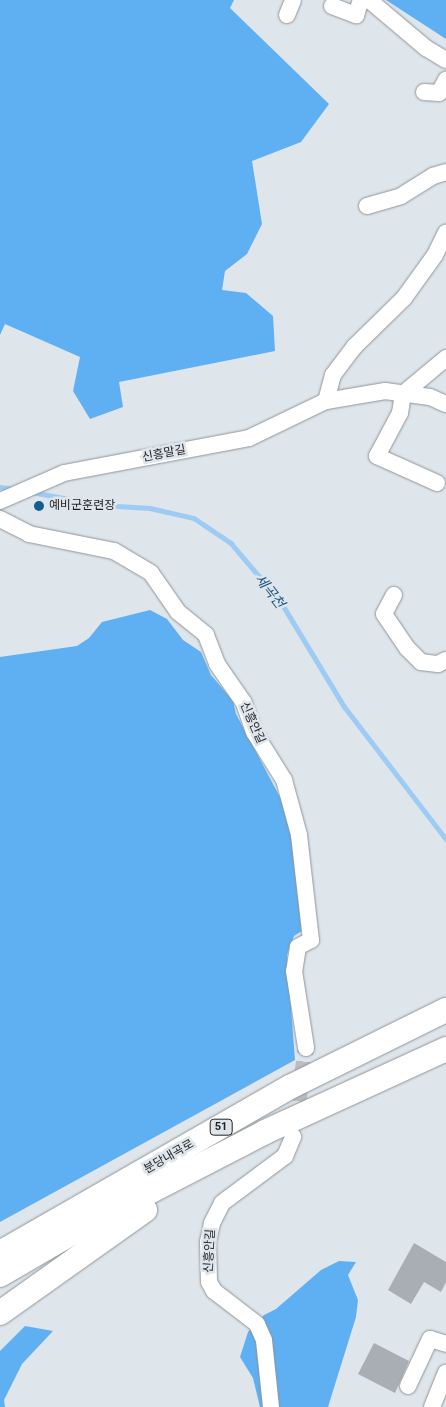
<!DOCTYPE html>
<meta charset="utf-8">
<style>
body{margin:0}
#map{position:relative;width:446px;height:1407px;overflow:hidden;background:#dee5eb;font-family:Roboto,"Noto Sans KR",sans-serif}
div>[style]{position:absolute}
[style*='--x']{left:calc(var(--x)*1px);top:calc(var(--y)*1px);width:calc(var(--w)*1px);rotate:calc(var(--a)*1deg)}
.forest>*{inset:0;background:#5faff3}
.stream>*{height:4.5px;margin:-2.25px;padding:0 2.25px;transform-origin:2.25px;border-radius:2.25px;background:#9dcbf4}
.building>*{inset:0;background:#a8aeb4}
.minor-tunnel>*{height:16px;margin-top:-8px;transform-origin:0;background:repeating-linear-gradient(90deg,#b8bec3 0 16px,transparent 0 24px)}
.roads{filter:drop-shadow(0 0 1px #8f959a) drop-shadow(0 0 1px #8f959a)}
.minor>*{height:16px;margin:-8px;padding:0 8px;transform-origin:8px;border-radius:8px;background:#fff}
.highway>*{height:24px;margin:-12px;padding:0 12px;transform-origin:12px;border-radius:12px;background:#fff}
.dots>*{width:14px;height:14px;translate:-50% -50%;box-sizing:border-box;border:2px solid #dee5eb;border-radius:50%}
span{translate:-50% -50%;white-space:nowrap;text-align:center;line-height:1.15;-webkit-text-stroke:5px #dee5eb;paint-order:stroke}
.shield-label span{padding:1px 4px;background:#dee5eb;border:1px solid;border-radius:4px;-webkit-text-stroke-width:0}
.shield-label{font-size:11px;color:#1e2022;font-weight:700}
.street-label{font-size:12px;color:#1e2022}
.poi-label{font-size:12px;color:#1e2022}
.left{translate:0 -50%;text-align:left}
.water-label{font-size:14px;color:#1c5581;font-style:italic}
</style>
<div id="map">
<div class="forest">
<div style="clip-path:polygon(0 0,234px 0,230px 8px,329px 104px,301px 142px,252px 161px,262px 224px,247px 254px,225px 271px,222px 290px,246px 293px,273px 316px,275px 351px,119px 382px,123px 407px,90px 419px,73px 391px,80px 357px,5px 324px,0 335px)"></div>
<div style="clip-path:polygon(386px 0,446px 0,446px 39px)"></div>
<div style="clip-path:polygon(150px 610px,167px 619px,183px 640px,201px 652px,211px 675px,233px 701px,236px 714px,282px 801px,290px 826px,302px 931px,294px 936px,287px 955px,295px 1060px,0 1222px,0 657px,77px 646px,89px 638px,102px 622px)"></div>
<div style="clip-path:polygon(339px 1261px,356px 1262px,348px 1275px,358px 1300px,356px 1317px,328px 1407px,260px 1407px,253px 1378px,240px 1357px,248px 1332px,264px 1315px,276px 1309px,321px 1270px)"></div>
<div style="clip-path:polygon(25px 1326px,53px 1331px,22px 1364px,4px 1400px,5px 1407px,0 1407px,0 1351px)"></div>
</div>
<div class="stream">
<div style="--x:0;--y:487;--w:14;--a:8"></div>
<div style="--x:32;--y:492;--w:69;--a:10.8"></div>
<div style="--x:100;--y:505;--w:50;--a:3.4"></div>
<div style="--x:150;--y:508;--w:45;--a:12.8"></div>
<div style="--x:194;--y:518;--w:45;--a:34"></div>
<div style="--x:231;--y:543;--w:77;--a:49.7"></div>
<div style="--x:281;--y:602;--w:122;--a:58.8"></div>
<div style="--x:344;--y:706;--w:168;--a:52.5"></div>
</div>
<div class="building">
<div style="clip-path:polygon(414px 1243px,446px 1262px,446px 1282px,441px 1292px,424px 1282px,411px 1304px,388px 1290px)"></div>
<div style="clip-path:polygon(374px 1343px,409px 1361px,395px 1393px,358px 1374px)"></div>
</div>
<div class="minor-tunnel">
<div style="--x:295;--y:1125;--w:78;--a:-81.9"></div>
</div>
<div class="roads">
<div class="minor">
<div style="--x:369;--y:0;--w:75;--a:40.1"></div>
<div style="--x:426;--y:48;--w:23;--a:31"></div>
<div style="--x:332;--y:6;--w:26;--a:21"></div>
<div style="--x:356;--y:15;--w:16;--a:-72"></div>
<div style="--x:287;--y:15;--w:16;--a:-68"></div>
<div style="--x:424;--y:92;--w:15;--a:4"></div>
<div style="--x:439;--y:93;--w:15;--a:-62"></div>
<div style="--x:367;--y:206;--w:35;--a:-16"></div>
<div style="--x:401;--y:196;--w:38;--a:-32"></div>
<div style="--x:433;--y:176;--w:14;--a:-17"></div>
<div style="--x:326;--y:401;--w:27;--a:-75"></div>
<div style="--x:333;--y:375;--w:36;--a:-53"></div>
<div style="--x:355;--y:346;--w:69;--a:-44.4"></div>
<div style="--x:404;--y:298;--w:53;--a:-54.2"></div>
<div style="--x:435;--y:255;--w:25;--a:-64"></div>
<div style="--x:437;--y:483;--w:66;--a:-155.8"></div>
<div style="--x:377;--y:456;--w:49;--a:-61.9"></div>
<div style="--x:400;--y:413;--w:19;--a:-81"></div>
<div style="--x:403;--y:394;--w:56;--a:-39.9"></div>
<div style="--x:0;--y:501;--w:70;--a:-23.6"></div>
<div style="--x:64;--y:473;--w:188;--a:-10.7"></div>
<div style="--x:249;--y:438;--w:85;--a:-25.7"></div>
<div style="--x:326;--y:401;--w:60;--a:-9.6"></div>
<div style="--x:385;--y:391;--w:45;--a:7.6"></div>
<div style="--x:430;--y:397;--w:17;--a:24"></div>
<div style="--x:0;--y:519;--w:33;--a:27"></div>
<div style="--x:29;--y:534;--w:87;--a:11.3"></div>
<div style="--x:114;--y:551;--w:43;--a:30.7"></div>
<div style="--x:151;--y:573;--w:47;--a:55.3"></div>
<div style="--x:178;--y:612;--w:36;--a:39"></div>
<div style="--x:206;--y:635;--w:31;--a:69"></div>
<div style="--x:217;--y:664;--w:47;--a:55.3"></div>
<div style="--x:244;--y:703;--w:31;--a:71"></div>
<div style="--x:254;--y:732;--w:57;--a:58"></div>
<div style="--x:284;--y:780;--w:57;--a:74.7"></div>
<div style="--x:299;--y:835;--w:106;--a:83.5"></div>
<div style="--x:311;--y:940;--w:15;--a:152"></div>
<div style="--x:298;--y:947;--w:24;--a:99"></div>
<div style="--x:294;--y:971;--w:78;--a:81.1"></div>
<div style="--x:394;--y:595;--w:21;--a:118"></div>
<div style="--x:384;--y:614;--w:41;--a:55.9"></div>
<div style="--x:407;--y:648;--w:20;--a:45"></div>
<div style="--x:421;--y:662;--w:17;--a:7"></div>
<div style="--x:438;--y:664;--w:9;--a:-27"></div>
<div style="--x:408;--y:1386;--w:52;--a:-64.9"></div>
<div style="--x:430;--y:1339;--w:17;--a:17"></div>
<div style="--x:271;--y:1407;--w:67;--a:-96"></div>
<div style="--x:264;--y:1340;--w:17;--a:-114"></div>
<div style="--x:257;--y:1324;--w:54;--a:-142.5"></div>
<div style="--x:214;--y:1291;--w:10;--a:-119"></div>
<div style="--x:209;--y:1282;--w:40;--a:-91.4"></div>
<div style="--x:208;--y:1242;--w:19;--a:-78"></div>
<div style="--x:212;--y:1223;--w:22;--a:-63"></div>
<div style="--x:222;--y:1203;--w:79;--a:-36.7"></div>
<div style="--x:285;--y:1156;--w:21;--a:-67"></div>
<div style="--x:432;--y:1407;--w:37;--a:-68"></div>
</div>
<div class="highway">
<div style="--x:0;--y:1253;--w:336;--a:-29.8"></div>
<div style="--x:292;--y:1086;--w:172;--a:-26.3"></div>
<div style="--x:0;--y:1275;--w:105;--a:-30.2"></div>
<div style="--x:91;--y:1222;--w:196;--a:-27.3"></div>
<div style="--x:265;--y:1132;--w:199;--a:-24.6"></div>
<div style="--x:0;--y:1313;--w:178;--a:-35.4"></div>
</div>
</div>
<div class="dots">
<div style="left:39px;top:506px;background:#155c90"></div>
</div>
<div class="shield-label">
<span style="left:221px;top:1127px">51</span>
</div>
<div class="street-label">
<span style="left:164px;top:454px;rotate:-11deg">신흥말길</span>
<span style="left:252px;top:723px;rotate:66deg">신흥안길</span>
<span style="left:169px;top:1157px;rotate:-30deg">분당내곡로</span>
<span style="left:210px;top:1251px;rotate:-87deg">신흥안길</span>
</div>
<div class="poi-label">
<span class="left" style="left:49px;top:506px">예비군훈련장</span>
</div>
<div class="water-label">
<span style="left:270px;top:591px;rotate:52deg">세곡천</span>
</div>
</div>
